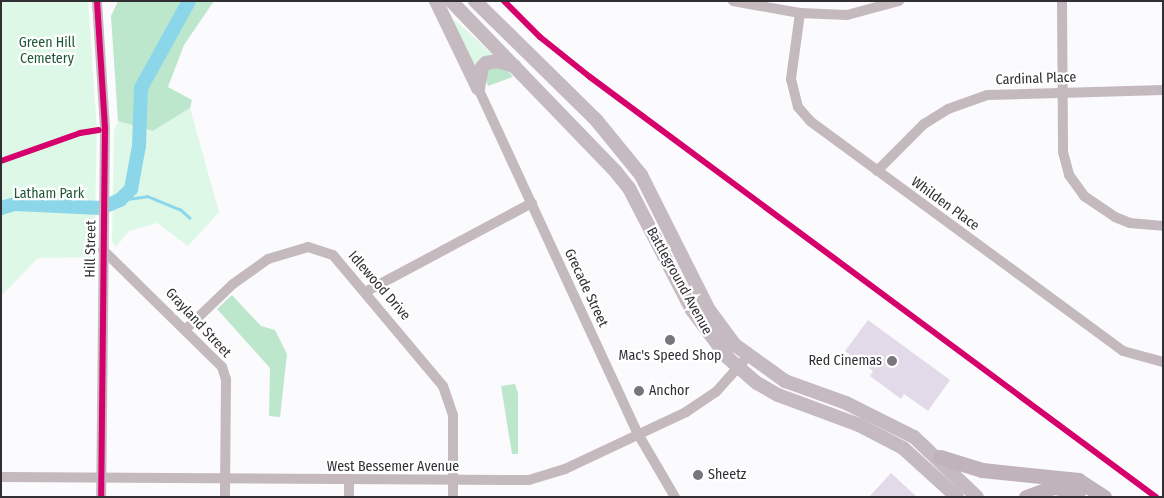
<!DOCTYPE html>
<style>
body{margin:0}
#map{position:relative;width:1164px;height:498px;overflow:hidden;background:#fbfafd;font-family:"Fira Sans Condensed",sans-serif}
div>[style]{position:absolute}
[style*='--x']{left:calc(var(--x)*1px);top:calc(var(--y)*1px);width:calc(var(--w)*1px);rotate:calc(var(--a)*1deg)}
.green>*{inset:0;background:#def8e8}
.forest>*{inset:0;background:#bde7cd}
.stream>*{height:2.5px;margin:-1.25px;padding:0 1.25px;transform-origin:1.25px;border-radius:1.25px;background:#8cd6ea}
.river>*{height:14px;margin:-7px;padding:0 7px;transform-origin:7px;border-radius:7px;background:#8cd6ea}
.building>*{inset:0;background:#e2dae9}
.minor>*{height:10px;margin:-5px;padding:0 5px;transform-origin:5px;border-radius:5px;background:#c4b9bd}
.major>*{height:14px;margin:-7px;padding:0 7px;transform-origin:7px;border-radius:7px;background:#c5bac0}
.highway>*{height:15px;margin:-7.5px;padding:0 7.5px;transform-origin:7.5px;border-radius:7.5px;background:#c0b4ba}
.cycleway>*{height:6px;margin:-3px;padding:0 3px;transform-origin:3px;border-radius:3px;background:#d6006c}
.dots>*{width:14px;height:14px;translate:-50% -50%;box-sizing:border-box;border:2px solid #fff;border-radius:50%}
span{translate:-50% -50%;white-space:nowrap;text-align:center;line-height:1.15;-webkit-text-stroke:4.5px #fff;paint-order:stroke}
.park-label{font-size:14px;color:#1f5837}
.street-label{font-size:14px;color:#312f34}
.poi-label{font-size:14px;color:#312f34}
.right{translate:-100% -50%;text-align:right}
.left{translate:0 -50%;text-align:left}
.frame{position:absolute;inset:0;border:2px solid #312f34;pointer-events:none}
</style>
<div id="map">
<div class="green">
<div style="clip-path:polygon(1px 1px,88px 1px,97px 131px,94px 257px,38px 258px,1px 296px)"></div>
<div style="clip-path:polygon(455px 20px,492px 54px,476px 69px,453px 23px)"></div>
<div style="clip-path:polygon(190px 108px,219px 212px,188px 246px,157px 223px,129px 231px,116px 247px,112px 242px,114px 130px,118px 121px,153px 131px)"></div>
</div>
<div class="forest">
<div style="clip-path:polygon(118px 1px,214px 1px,184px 45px,168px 87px,192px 100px,190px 108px,153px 131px,118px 121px,111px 16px)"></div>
<div style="clip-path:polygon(505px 67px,513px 77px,488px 86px,485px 77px,489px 68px)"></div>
<div style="clip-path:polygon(232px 295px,261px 326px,275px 330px,287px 354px,280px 417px,269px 416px,270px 368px,217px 309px)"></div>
<div style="clip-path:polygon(515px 384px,518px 393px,518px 454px,512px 454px,501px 386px)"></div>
</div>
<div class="stream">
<div style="--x:120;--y:200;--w:27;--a:-8"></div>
<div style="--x:147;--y:196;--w:35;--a:22"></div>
<div style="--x:180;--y:209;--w:13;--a:42"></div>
</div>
<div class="river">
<div style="--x:1;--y:208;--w:15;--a:-16"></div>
<div style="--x:15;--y:204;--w:86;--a:2.7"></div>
<div style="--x:101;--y:208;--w:21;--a:-23"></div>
<div style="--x:120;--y:200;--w:16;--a:-45"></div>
<div style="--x:131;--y:189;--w:44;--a:-79.5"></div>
<div style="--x:139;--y:146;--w:58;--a:-88"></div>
<div style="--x:141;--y:88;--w:99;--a:-61.1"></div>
</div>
<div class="building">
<div style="clip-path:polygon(868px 320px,950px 380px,928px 411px,904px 394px,901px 399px,870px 376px,873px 371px,845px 351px)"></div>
<div style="clip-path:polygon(891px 473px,917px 497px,869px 497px)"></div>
</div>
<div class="minor">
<div style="--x:97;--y:1;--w:127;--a:86.4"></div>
<div style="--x:105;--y:128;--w:369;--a:90.6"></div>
<div style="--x:733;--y:1;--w:68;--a:10.2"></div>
<div style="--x:800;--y:13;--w:47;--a:2.4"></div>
<div style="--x:847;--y:15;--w:54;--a:-15.1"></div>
<div style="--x:1062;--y:1;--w:151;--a:89.6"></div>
<div style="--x:1063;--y:152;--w:24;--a:75"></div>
<div style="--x:1069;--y:175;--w:26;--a:54"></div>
<div style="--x:1084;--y:196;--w:37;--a:34"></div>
<div style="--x:1115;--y:217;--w:16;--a:22"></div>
<div style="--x:1130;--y:223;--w:33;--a:5"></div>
<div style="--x:800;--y:13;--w:67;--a:97.8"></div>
<div style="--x:791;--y:79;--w:29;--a:76"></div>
<div style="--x:798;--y:107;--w:18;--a:49"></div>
<div style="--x:810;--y:121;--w:388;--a:36.3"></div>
<div style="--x:1123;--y:351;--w:41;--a:15.4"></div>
<div style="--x:478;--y:88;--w:381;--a:65.2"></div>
<div style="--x:638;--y:434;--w:73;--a:59.6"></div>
<div style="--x:877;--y:171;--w:66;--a:-45"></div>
<div style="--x:924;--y:124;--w:28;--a:-32"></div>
<div style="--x:948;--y:109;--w:41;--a:-19.7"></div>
<div style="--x:987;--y:95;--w:176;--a:-1.6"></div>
<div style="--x:103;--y:250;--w:167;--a:44.5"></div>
<div style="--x:222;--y:367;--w:13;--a:72"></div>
<div style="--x:226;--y:379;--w:118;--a:90.5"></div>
<div style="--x:367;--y:291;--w:187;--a:-28.1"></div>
<div style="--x:186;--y:329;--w:65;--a:-43.8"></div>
<div style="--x:233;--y:284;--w:43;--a:-35.5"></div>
<div style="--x:268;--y:259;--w:42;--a:-16.7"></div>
<div style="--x:308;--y:247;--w:26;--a:18"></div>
<div style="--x:333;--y:255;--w:171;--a:50"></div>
<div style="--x:443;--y:386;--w:31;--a:71"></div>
<div style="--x:453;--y:415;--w:82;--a:90"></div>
<div style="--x:1;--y:477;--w:528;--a:0.33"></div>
<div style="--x:529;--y:480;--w:38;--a:-17"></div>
<div style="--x:565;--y:469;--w:134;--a:-25.2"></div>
<div style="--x:686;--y:412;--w:36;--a:-34"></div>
<div style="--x:716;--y:392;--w:48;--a:-48.4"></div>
<div style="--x:349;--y:481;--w:16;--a:90"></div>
</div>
<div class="major">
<div style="--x:436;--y:1;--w:97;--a:64.2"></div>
<div style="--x:451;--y:1;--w:238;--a:46"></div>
<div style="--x:616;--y:172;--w:21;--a:51"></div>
<div style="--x:629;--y:188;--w:137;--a:62.7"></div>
<div style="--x:692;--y:310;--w:60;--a:53.1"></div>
<div style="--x:728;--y:358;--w:38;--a:41"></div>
<div style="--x:757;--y:383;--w:24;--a:30"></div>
<div style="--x:778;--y:395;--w:86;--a:20.3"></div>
<div style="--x:859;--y:425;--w:50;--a:27.6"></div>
<div style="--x:903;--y:448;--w:73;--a:42.2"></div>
<div style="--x:475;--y:1;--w:171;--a:44.5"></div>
<div style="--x:597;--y:121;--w:70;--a:50.8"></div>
<div style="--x:641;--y:175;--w:151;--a:63.3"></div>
<div style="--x:709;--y:310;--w:44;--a:53.4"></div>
<div style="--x:735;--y:345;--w:62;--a:35.8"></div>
<div style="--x:785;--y:381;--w:65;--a:19.8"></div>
<div style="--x:846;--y:403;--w:76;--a:26.6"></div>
<div style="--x:914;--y:437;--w:87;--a:43.6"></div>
<div style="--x:478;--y:88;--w:21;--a:-79"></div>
<div style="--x:482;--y:67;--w:6;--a:-45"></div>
<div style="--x:486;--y:63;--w:11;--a:-10"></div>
<div style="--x:497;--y:61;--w:18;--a:16"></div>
</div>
<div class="highway">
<div style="--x:940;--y:457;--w:44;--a:17.2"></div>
<div style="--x:982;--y:470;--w:97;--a:5.9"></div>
<div style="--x:1078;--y:480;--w:31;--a:33"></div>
<div style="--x:1026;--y:497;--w:30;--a:-20"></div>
<div style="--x:1054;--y:487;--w:25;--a:9"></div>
</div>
<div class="cycleway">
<div style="--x:97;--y:1;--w:127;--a:86.4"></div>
<div style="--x:105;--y:128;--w:369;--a:90.6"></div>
<div style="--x:504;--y:1;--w:51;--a:45"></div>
<div style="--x:540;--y:37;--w:64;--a:38.7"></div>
<div style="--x:590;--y:77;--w:705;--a:36.58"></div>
<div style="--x:1;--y:161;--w:84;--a:-19.5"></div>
<div style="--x:80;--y:133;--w:19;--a:-9"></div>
</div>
<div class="dots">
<div style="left:670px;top:340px;background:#78767a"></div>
<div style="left:892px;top:361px;background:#78767a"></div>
<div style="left:639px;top:391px;background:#78767a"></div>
<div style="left:698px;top:475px;background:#78767a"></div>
</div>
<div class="park-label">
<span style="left:47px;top:51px">Green Hill<br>Cemetery</span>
<span style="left:49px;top:194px">Latham Park</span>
</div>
<div class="street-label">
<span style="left:1036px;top:79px;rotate:-2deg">Cardinal Place</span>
<span style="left:945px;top:204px;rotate:36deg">Whilden Place</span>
<span style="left:91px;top:249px;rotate:-89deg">Hill Street</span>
<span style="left:679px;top:281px;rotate:61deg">Battleground Avenue</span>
<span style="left:379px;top:286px;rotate:49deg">Idlewood Drive</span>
<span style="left:586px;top:288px;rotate:65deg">Grecade Street</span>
<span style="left:198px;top:323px;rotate:47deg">Grayland Street</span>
<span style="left:393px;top:467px">West Bessemer Avenue</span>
</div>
<div class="poi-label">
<span style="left:670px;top:356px">Mac's Speed Shop</span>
<span class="right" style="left:882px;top:361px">Red Cinemas</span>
<span class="left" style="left:649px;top:391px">Anchor</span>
<span class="left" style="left:708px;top:475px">Sheetz</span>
</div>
<div class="frame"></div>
</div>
